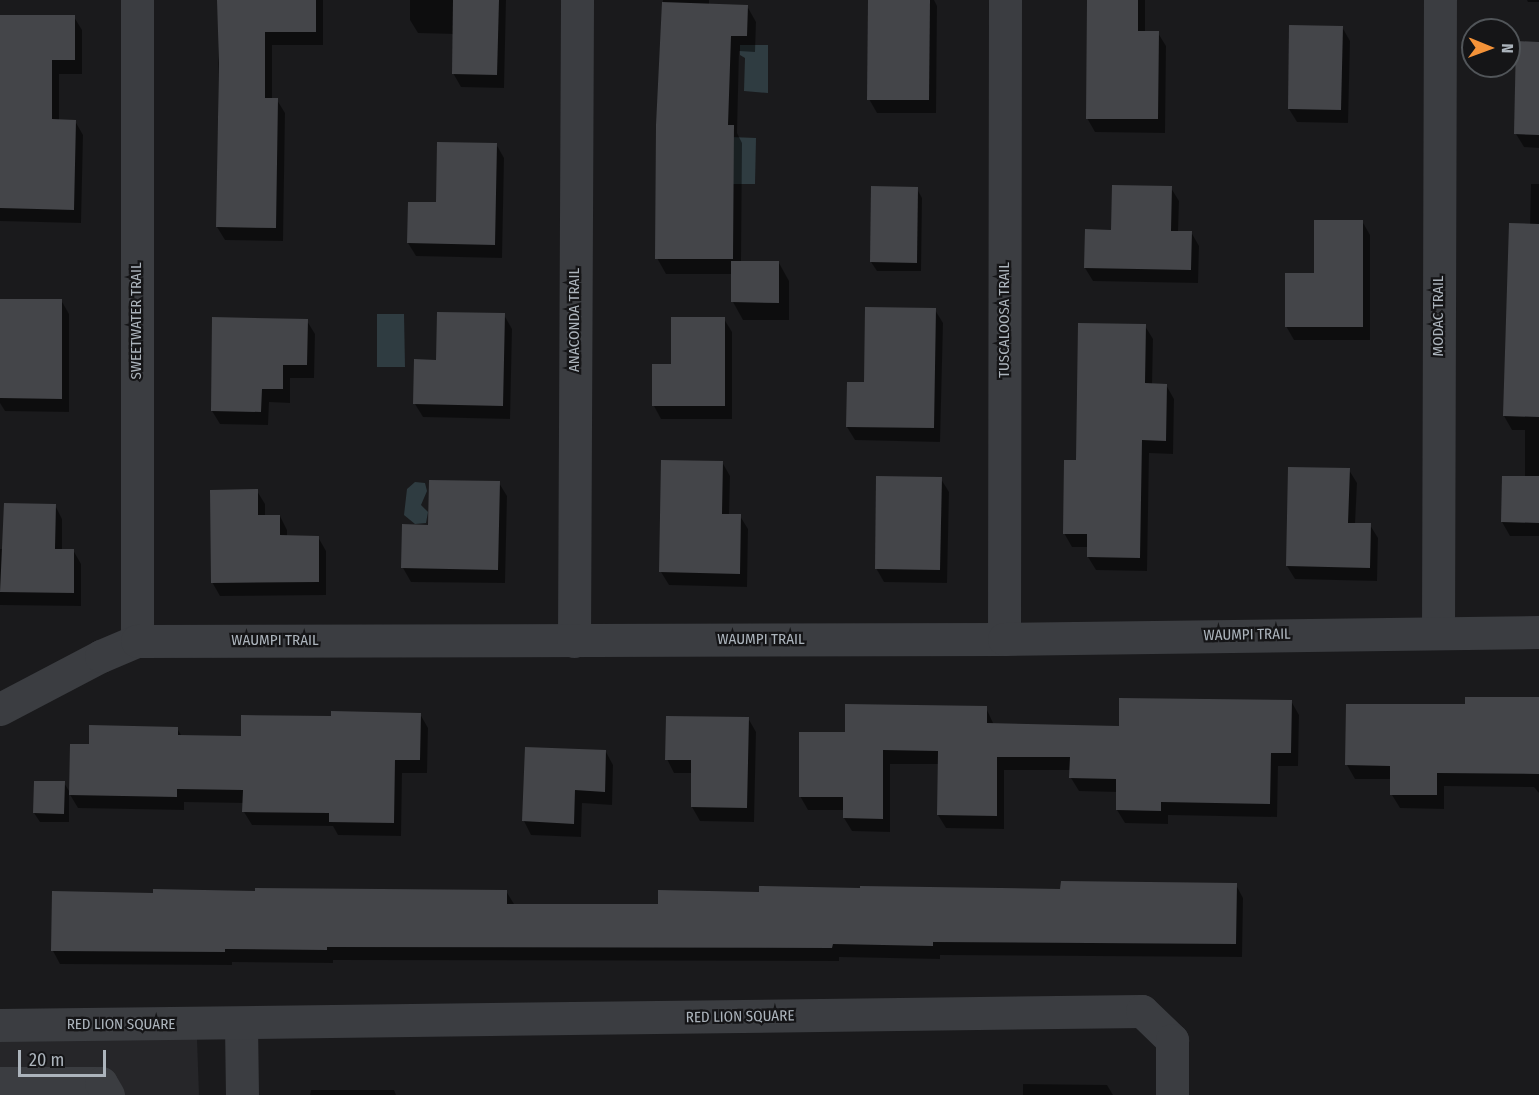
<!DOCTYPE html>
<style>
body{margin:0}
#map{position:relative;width:1539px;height:1095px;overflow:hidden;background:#1a1a1c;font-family:"Fira Sans Condensed",sans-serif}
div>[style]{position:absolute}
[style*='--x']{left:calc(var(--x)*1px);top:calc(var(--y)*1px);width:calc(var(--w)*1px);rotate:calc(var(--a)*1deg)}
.built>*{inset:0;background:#262629}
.water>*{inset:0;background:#2f3c41}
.shadow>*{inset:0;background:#0007}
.building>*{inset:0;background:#444549}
.minor>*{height:33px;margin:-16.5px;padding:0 16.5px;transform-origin:16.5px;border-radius:16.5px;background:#3b3d41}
span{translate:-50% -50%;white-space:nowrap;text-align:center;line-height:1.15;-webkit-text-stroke:4.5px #151517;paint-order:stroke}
.street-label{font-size:15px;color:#acb4bc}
.north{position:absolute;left:1461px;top:18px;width:60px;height:60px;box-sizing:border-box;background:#151517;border:2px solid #515559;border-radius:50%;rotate:91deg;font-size:16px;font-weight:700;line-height:24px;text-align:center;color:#acb4bc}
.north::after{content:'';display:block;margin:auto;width:21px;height:27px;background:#f49339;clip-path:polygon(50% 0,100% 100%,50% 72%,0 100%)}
.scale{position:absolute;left:18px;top:1050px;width:88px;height:27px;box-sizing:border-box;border:3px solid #acb4bc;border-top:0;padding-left:8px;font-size:18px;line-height:21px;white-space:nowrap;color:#acb4bc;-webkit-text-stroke:4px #151517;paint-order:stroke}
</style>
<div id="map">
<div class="built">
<div style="clip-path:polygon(197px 1039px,199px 1095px,0 1095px,0 1040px)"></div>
</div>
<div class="water">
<div style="clip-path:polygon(740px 45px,768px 45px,768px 93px,744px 91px,745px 58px,740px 55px)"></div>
<div style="clip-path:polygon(731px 137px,756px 138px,755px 184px,730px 184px)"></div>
<div style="clip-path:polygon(377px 314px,404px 314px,405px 367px,377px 367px)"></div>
<div style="clip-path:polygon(415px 482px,425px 483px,427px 491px,421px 505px,428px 512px,426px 523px,415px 524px,404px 515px,407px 489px)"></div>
</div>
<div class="shadow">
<div style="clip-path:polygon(219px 0,323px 0,323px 45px,272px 45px,272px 100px,277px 100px,285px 113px,283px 241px,225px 240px,217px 227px)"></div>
<div style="clip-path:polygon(410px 0,506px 0,504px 88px,461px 87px,453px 73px,454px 34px,418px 33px,410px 20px)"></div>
<div style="clip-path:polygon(663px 0,709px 0,709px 5px,747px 6px,756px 22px,755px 52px,739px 51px,737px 133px,742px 143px,741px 262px,779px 263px,789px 281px,789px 320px,743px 320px,733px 302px,733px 274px,666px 274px,657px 258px,658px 125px)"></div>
<div style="clip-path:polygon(870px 0,934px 0,937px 6px,936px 113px,877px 113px,869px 99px)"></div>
<div style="clip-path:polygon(1088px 0,1145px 0,1145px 33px,1158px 33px,1166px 46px,1165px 133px,1095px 132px,1087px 118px)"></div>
<div style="clip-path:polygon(1527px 0,1539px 0,1539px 2px,1528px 2px)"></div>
<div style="clip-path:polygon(0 16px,74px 17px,82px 30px,82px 74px,59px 74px,59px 121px,75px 121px,83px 135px,81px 223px,0 221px)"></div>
<div style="clip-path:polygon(1342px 27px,1350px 41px,1348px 123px,1297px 122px,1289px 109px)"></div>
<div style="clip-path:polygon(1539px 43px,1539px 148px,1524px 147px,1516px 134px)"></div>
<div style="clip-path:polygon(496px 144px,504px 158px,502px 258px,416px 256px,408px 243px,437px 204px)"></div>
<div style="clip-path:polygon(1531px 184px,1539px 184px,1539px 536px,1510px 536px,1502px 522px,1503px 478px,1525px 478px,1525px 430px,1512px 430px,1504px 416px,1506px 328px,1508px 328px,1530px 225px)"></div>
<div style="clip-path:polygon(1171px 188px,1179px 201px,1178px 232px,1191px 232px,1199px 246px,1198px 283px,1093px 281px,1085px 268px,1113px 231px)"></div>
<div style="clip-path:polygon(917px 189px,922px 198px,921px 271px,877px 271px,871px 262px)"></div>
<div style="clip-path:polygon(1362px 221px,1370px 235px,1370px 340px,1294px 340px,1286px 326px,1316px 274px)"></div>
<div style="clip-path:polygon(0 300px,61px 300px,69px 314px,69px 412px,5px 411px,0 403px)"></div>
<div style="clip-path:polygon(935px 310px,943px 323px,940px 442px,855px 440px,847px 427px,865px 383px)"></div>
<div style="clip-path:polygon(504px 315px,512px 329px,510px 419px,423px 417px,415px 404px,438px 361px)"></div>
<div style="clip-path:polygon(724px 319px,732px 332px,732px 419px,661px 419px,654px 406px,672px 365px)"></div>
<div style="clip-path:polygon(307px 321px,315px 334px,314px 378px,290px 378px,290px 403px,269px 402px,268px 425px,220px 424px,212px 411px)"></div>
<div style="clip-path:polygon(1145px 326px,1153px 339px,1152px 385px,1166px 385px,1174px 399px,1173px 454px,1149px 453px,1147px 571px,1096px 570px,1088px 557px,1089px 547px,1072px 547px,1064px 533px,1077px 461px)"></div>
<div style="clip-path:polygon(722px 462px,730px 476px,729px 516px,740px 516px,748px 529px,747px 587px,669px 585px,661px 572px)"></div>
<div style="clip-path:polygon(1349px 470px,1357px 483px,1355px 524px,1370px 525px,1378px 538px,1377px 581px,1295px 579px,1287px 566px)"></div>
<div style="clip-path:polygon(941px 479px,949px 492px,947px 583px,884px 582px,876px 568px)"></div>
<div style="clip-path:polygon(499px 483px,507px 496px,505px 583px,411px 582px,403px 568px,403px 526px,430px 526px)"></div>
<div style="clip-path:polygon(257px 491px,265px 504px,265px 516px,280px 516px,287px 530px,287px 537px,318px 537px,326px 551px,326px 595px,220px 596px,212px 582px)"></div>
<div style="clip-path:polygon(55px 505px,62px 519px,62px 550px,73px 550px,81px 564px,81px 606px,0 605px,0 549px,4px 549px)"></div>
<div style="clip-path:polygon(1539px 699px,1539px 793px,1534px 787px,1444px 786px,1444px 809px,1400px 808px,1392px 795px,1392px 779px,1355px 779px,1347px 765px,1466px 706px)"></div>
<div style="clip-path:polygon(1291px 701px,1299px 715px,1298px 766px,1278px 766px,1277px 817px,1168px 815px,1168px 824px,1125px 823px,1117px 810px,1117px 792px,1079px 791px,1071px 778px,1071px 770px,1004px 770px,1004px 829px,946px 828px,938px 815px,939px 764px,890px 764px,890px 832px,852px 831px,844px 818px,844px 810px,808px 810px,800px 796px,846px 733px,986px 708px,994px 725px,1120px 727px)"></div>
<div style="clip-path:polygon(420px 714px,428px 728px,427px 773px,402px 773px,401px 836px,338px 835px,333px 826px,252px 825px,244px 812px,244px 803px,184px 802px,184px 810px,78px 808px,69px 793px,69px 822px,40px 822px,34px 813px,64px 783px,71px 794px,90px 745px,177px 728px,182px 737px,242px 737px,332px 717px)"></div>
<div style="clip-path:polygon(748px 718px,756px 732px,754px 822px,700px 821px,692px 807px,693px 773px,674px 773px,667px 759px)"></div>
<div style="clip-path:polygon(606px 752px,613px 765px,612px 805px,582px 803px,581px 837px,531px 835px,524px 821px)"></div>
<div style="clip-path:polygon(1236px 885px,1243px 898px,1242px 957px,940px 955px,940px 959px,839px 957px,839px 961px,333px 960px,333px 963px,232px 962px,232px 965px,60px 964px,53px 951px,155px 895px,506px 891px,514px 904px,660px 905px,760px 894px,1062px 891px)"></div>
<div style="clip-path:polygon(1023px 1084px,1107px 1085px,1113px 1095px,1023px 1095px)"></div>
<div style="clip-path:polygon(311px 1090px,394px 1090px,396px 1095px,310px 1095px)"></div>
</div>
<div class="building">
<div style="clip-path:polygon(217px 0,316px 0,316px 32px,265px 32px,265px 98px,278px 98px,276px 228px,216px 227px,219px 63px)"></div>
<div style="clip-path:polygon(453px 0,499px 0,497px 75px,452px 74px)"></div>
<div style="clip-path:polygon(868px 0,930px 0,929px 100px,867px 100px)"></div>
<div style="clip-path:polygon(1087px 0,1138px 0,1138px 31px,1159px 31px,1158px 119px,1086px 119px)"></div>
<div style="clip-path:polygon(662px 2px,748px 5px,747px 36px,731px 36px,728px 125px,734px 125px,733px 259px,655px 259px,656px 125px)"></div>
<div style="clip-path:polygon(0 15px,75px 15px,75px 60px,52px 60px,52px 119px,76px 120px,74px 210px,0 208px)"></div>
<div style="clip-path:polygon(1289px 25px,1343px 26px,1341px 110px,1288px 109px)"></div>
<div style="clip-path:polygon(1516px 41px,1539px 42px,1539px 135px,1514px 134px)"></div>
<div style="clip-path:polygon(437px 142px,497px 143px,495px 245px,407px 243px,408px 202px,436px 202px)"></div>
<div style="clip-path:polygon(1112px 185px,1172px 186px,1171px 231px,1192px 231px,1191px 270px,1084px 268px,1085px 229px,1111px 230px)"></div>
<div style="clip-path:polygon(871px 186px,918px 187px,917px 263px,870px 262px)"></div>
<div style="clip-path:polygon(1314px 220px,1363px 220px,1363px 327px,1285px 327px,1285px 273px,1314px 273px)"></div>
<div style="clip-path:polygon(1509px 223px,1539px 224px,1539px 417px,1503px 416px)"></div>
<div style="clip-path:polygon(731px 261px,779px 261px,779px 303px,731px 302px)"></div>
<div style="clip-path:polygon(0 299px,62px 299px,62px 399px,0 398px)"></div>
<div style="clip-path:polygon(865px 307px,936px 308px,934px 428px,846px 427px,847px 382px,864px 382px)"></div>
<div style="clip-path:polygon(437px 312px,505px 313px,503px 406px,413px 404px,414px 359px,436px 360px)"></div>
<div style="clip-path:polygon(212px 317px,308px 319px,307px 365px,283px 365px,283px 389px,262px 389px,261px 412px,211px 411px)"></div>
<div style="clip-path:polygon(671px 317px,725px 317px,725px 406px,652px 406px,652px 364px,671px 364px)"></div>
<div style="clip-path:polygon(1078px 323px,1146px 324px,1145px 383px,1167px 384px,1166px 441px,1142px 440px,1140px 558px,1087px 557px,1087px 534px,1063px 534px,1064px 460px,1076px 460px)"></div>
<div style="clip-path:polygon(661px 460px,723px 461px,722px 514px,741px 514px,740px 574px,659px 572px)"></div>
<div style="clip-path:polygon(1288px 467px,1350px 468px,1348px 523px,1371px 523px,1370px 568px,1286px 566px)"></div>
<div style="clip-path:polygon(876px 476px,942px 477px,940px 570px,875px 569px)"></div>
<div style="clip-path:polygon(1502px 476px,1539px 476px,1539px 523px,1501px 522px)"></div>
<div style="clip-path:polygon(429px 480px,500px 481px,498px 570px,401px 568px,402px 524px,428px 525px)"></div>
<div style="clip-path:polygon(258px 489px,258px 515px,280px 515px,280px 535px,319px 536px,319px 582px,211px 583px,210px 490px)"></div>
<div style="clip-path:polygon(4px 503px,56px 504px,55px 549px,74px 549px,74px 593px,0 592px)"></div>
<div style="clip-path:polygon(1465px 697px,1539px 697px,1539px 774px,1437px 773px,1437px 795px,1390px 795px,1390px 766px,1345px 765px,1346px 704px,1465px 704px)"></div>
<div style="clip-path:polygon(1119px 698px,1292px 700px,1291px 753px,1271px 753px,1270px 804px,1161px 802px,1161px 811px,1116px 810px,1116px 779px,1069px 778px,1070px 757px,997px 757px,997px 816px,937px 815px,938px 751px,883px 750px,883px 819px,843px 818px,843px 797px,799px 797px,799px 732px,845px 732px,845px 704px,987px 706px,987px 723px,1119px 726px)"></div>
<div style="clip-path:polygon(331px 711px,421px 713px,420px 760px,395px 760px,394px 823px,329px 822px,329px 813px,242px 812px,243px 790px,177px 789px,177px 797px,69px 795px,70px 744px,89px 744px,89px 725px,178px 727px,178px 735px,241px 736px,241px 715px,331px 716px)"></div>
<div style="clip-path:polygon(666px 716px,749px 717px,747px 808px,691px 807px,691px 760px,665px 760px)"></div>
<div style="clip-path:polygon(525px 747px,606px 750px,605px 792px,575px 790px,574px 824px,522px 821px)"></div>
<div style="clip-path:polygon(34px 781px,65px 781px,64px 814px,33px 813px)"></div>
<div style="clip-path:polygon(1061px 881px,1237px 883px,1236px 944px,933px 942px,933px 946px,833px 944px,832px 948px,327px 947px,327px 950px,225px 949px,225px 952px,51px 951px,52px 891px,153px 893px,153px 889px,255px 891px,255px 888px,507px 890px,507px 904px,658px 904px,658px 890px,759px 892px,759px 886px,860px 888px,860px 886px,1060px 889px)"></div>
</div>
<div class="minor">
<div style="--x:137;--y:0;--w:641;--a:90"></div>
<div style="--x:1438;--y:631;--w:631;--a:-89.82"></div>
<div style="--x:1004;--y:639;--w:639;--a:-89.91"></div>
<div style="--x:574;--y:641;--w:641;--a:-89.73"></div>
<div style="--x:0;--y:709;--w:114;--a:-27.7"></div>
<div style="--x:101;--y:656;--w:39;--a:-23"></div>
<div style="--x:137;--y:641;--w:867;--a:-0.13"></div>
<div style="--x:1004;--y:639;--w:535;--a:-0.75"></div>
<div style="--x:241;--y:1024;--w:71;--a:89.2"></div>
<div style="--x:0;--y:1025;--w:1142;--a:-0.7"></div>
<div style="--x:1142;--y:1011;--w:42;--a:44"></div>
<div style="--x:1172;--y:1040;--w:55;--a:90"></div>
<div style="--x:0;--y:1083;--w:101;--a:0"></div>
<div style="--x:101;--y:1083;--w:14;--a:60"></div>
</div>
<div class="street-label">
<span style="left:1439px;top:316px;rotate:-90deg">MODAC TRAIL</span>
<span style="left:575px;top:320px;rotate:-90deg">ANACONDA TRAIL</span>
<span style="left:1005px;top:320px;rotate:-90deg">TUSCALOOSA TRAIL</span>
<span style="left:137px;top:321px;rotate:-90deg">SWEETWATER TRAIL</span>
<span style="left:1247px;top:635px;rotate:-1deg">WAUMPI TRAIL</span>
<span style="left:761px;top:640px">WAUMPI TRAIL</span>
<span style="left:275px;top:641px">WAUMPI TRAIL</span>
<span style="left:740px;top:1017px;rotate:-1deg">RED LION SQUARE</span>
<span style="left:121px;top:1025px">RED LION SQUARE</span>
</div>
<div class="north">N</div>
<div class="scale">20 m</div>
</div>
